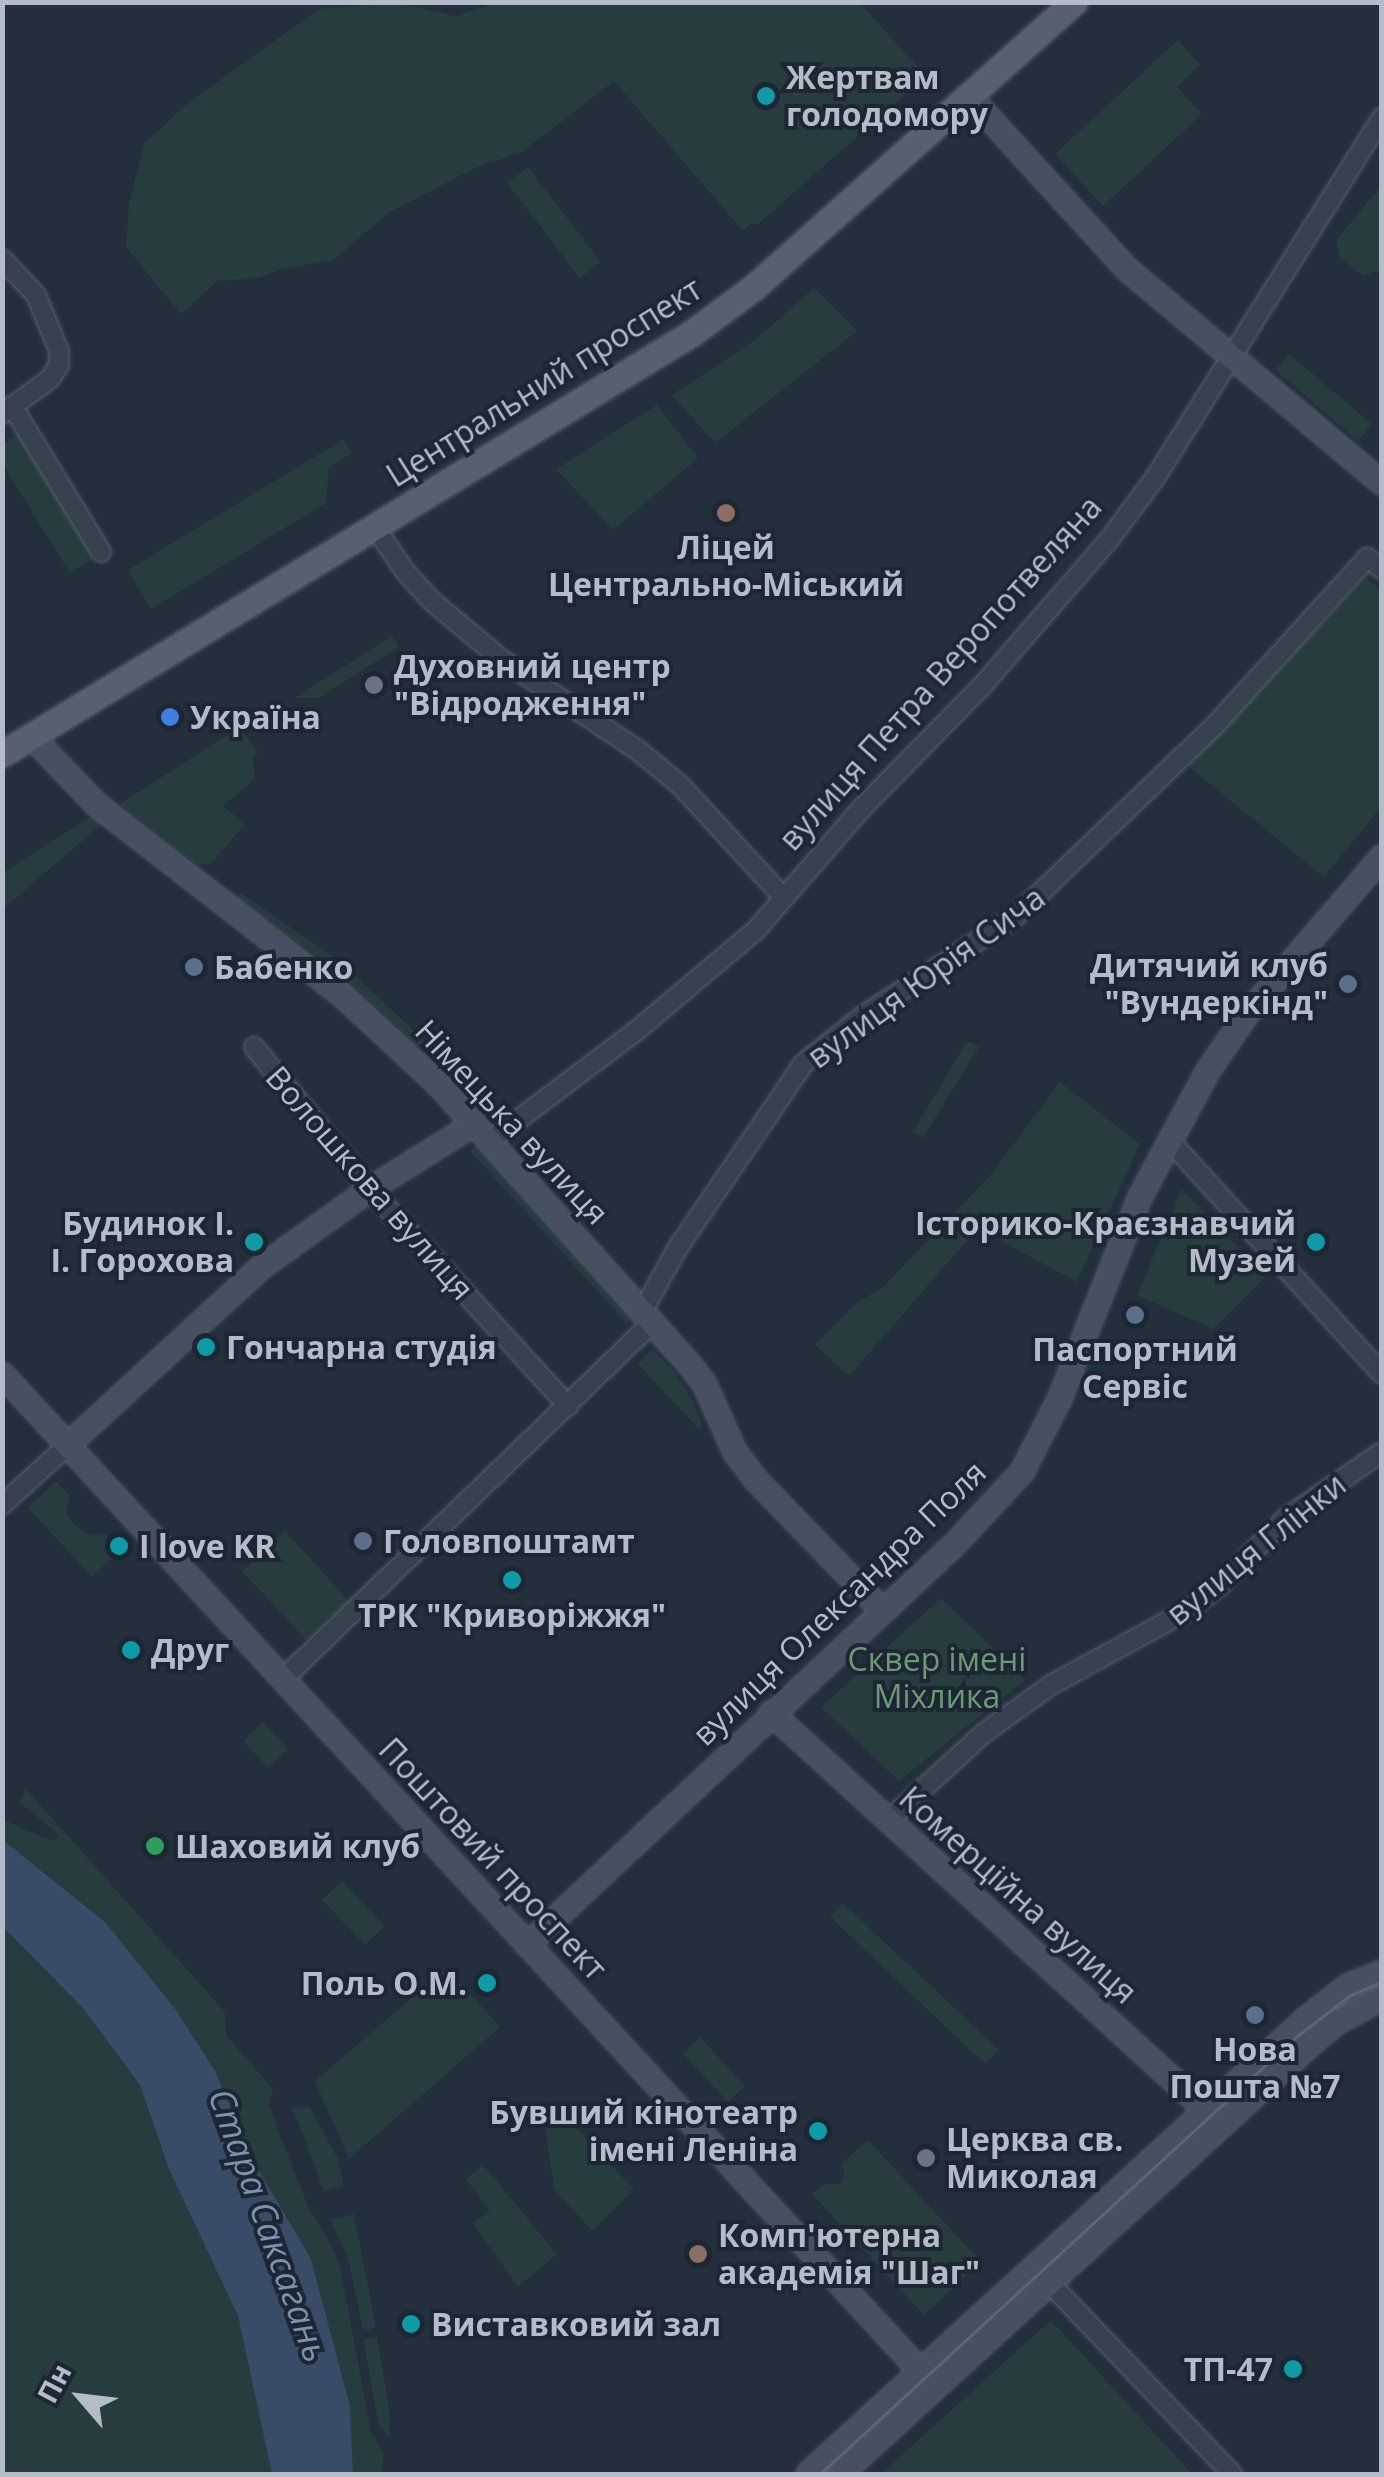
<!DOCTYPE html>
<meta charset="utf-8">
<style>
body{margin:0}
#map{position:relative;width:1384px;height:2477px;overflow:hidden;background:#242f3e;font-family:"Open Sans",sans-serif}
div>[style]{position:absolute}
[style*='--x']{left:calc(var(--x)*1px);top:calc(var(--y)*1px);width:calc(var(--w)*1px);rotate:calc(var(--a)*1deg)}
.green>*{inset:0;background:#263c3f}
.water>*{inset:0;background:#394c67}
.roads{filter:drop-shadow(0 0 2px #565f6c) drop-shadow(0 0 2px #565f6c)}
.street>*{height:18px;margin:-9px;padding:0 9px;transform-origin:9px;border-radius:9px;background:#38414e}
.secondary>*{height:22px;margin:-11px;padding:0 11px;transform-origin:11px;border-radius:11px;background:#465061}
.primary>*{height:25px;margin:-12.5px;padding:0 12.5px;transform-origin:12.5px;border-radius:12.5px;background:#56606e}
.tram>*{height:2.5px;margin:-1.25px;padding:0 1.25px;transform-origin:1.25px;border-radius:1.25px;background:#5a6575}
.dots>*{width:28px;height:28px;translate:-50% -50%;box-sizing:border-box;border:5px solid #1d2633;border-radius:50%}
span{translate:-50% -50%;white-space:nowrap;text-align:center;line-height:1.15;-webkit-text-stroke:8px #1d2633;paint-order:stroke}
.poi-label{font-size:32px;color:#b4bcc9;font-weight:700}
.left{translate:0 -50%;text-align:left}
.right{translate:-100% -50%;text-align:right}
.street-label{font-size:32px;color:#b4bcc9}
.park-label{font-size:32px;color:#6b9a76}
.water-label{font-size:35px;color:#7c92b1;font-style:italic}
.frame{position:absolute;inset:0;border:5px solid #b4bcc9;pointer-events:none}
.north{position:absolute;left:30px;top:2347px;width:100px;height:100px;-webkit-text-stroke:8px #1d2633;paint-order:stroke;rotate:298deg;font-size:28px;font-weight:700;line-height:40px;text-align:center;color:#b4bcc9}
.north::after{content:'';display:block;margin:auto;width:35px;height:45px;background:#b4bcc9;clip-path:polygon(50% 0,100% 100%,50% 72%,0 100%)}
</style>
<div id="map">
<div class="green">
<div style="clip-path:polygon(499px 2px,860px 3px,926px 76px,757px 225px,753px 222px,743px 231px,614px 81px,522px 152px,477px 167px,388px 213px,334px 260px,282px 269px,259px 278px,217px 281px,181px 314px,126px 247px,129px 203px,144px 144px,187px 104px,319px 9px,397px 3px,456px 16px)"></div>
<div style="clip-path:polygon(1178px 40px,1200px 65px,1177px 87px,1202px 114px,1103px 206px,1055px 154px)"></div>
<div style="clip-path:polygon(528px 167px,601px 262px,580px 278px,507px 183px)"></div>
<div style="clip-path:polygon(1381px 186px,1381px 270px,1363px 276px,1340px 258px,1336px 240px)"></div>
<div style="clip-path:polygon(814px 288px,857px 331px,715px 443px,672px 395px,754px 341px)"></div>
<div style="clip-path:polygon(1289px 354px,1372px 424px,1358px 441px,1275px 370px)"></div>
<div style="clip-path:polygon(657px 405px,698px 458px,613px 530px,556px 469px)"></div>
<div style="clip-path:polygon(20px 433px,97px 556px,70px 573px,3px 465px,3px 444px)"></div>
<div style="clip-path:polygon(344px 439px,352px 453px,329px 467px,326px 503px,151px 609px,128px 570px)"></div>
<div style="clip-path:polygon(1365px 577px,1381px 590px,1381px 807px,1324px 877px,1188px 766px)"></div>
<div style="clip-path:polygon(392px 636px,399px 647px,319px 698px,294px 698px)"></div>
<div style="clip-path:polygon(240px 727px,258px 752px,253px 756px,255px 779px,223px 806px,245px 824px,212px 863px,197px 865px,120px 804px)"></div>
<div style="clip-path:polygon(95px 814px,103px 823px,3px 909px,3px 873px)"></div>
<div style="clip-path:polygon(241px 893px,343px 964px,425px 1041px,418px 1046px,337px 970px,236px 899px)"></div>
<div style="clip-path:polygon(967px 1041px,979px 1047px,923px 1138px,913px 1132px)"></div>
<div style="clip-path:polygon(1060px 1082px,1140px 1144px,1077px 1282px,978px 1228px,849px 1376px,815px 1345px,855px 1304px,882px 1288px,988px 1178px)"></div>
<div style="clip-path:polygon(481px 1143px,636px 1317px,627px 1324px,470px 1151px)"></div>
<div style="clip-path:polygon(1182px 1189px,1266px 1276px,1213px 1329px,1137px 1295px)"></div>
<div style="clip-path:polygon(652px 1349px,674px 1371px,690px 1395px,702px 1425px,699px 1429px,638px 1364px)"></div>
<div style="clip-path:polygon(56px 1481px,70px 1496px,66px 1514px,75px 1525px,90px 1535px,104px 1533px,120px 1550px,92px 1577px,28px 1508px)"></div>
<div style="clip-path:polygon(285px 1531px,349px 1601px,306px 1640px,242px 1571px)"></div>
<div style="clip-path:polygon(941px 1598px,1025px 1680px,899px 1781px,821px 1707px)"></div>
<div style="clip-path:polygon(263px 1722px,288px 1749px,268px 1768px,243px 1741px)"></div>
<div style="clip-path:polygon(26px 1789px,225px 2012px,226px 2035px,273px 2089px,269px 2105px,308px 2207px,331px 2244px,341px 2272px,371px 2432px,384px 2454px,381px 2474px,353px 2474px,350px 2406px,311px 2259px,255px 2164px,215px 2071px,176px 2010px,105px 1922px,3px 1840px,3px 1820px,53px 1841px,59px 1835px,19px 1802px)"></div>
<div style="clip-path:polygon(342px 1881px,385px 1926px,365px 1945px,322px 1900px)"></div>
<div style="clip-path:polygon(843px 1903px,999px 2050px,985px 2064px,830px 1917px)"></div>
<div style="clip-path:polygon(3px 1927px,83px 2008px,140px 2085px,169px 2169px,238px 2316px,272px 2474px,3px 2474px)"></div>
<div style="clip-path:polygon(447px 1968px,500px 2027px,349px 2159px,315px 2081px)"></div>
<div style="clip-path:polygon(700px 2037px,745px 2086px,728px 2102px,683px 2054px)"></div>
<div style="clip-path:polygon(553px 2104px,634px 2189px,592px 2231px,554px 2189px,543px 2111px)"></div>
<div style="clip-path:polygon(292px 2107px,310px 2108px,338px 2159px,344px 2186px,324px 2191px)"></div>
<div style="clip-path:polygon(868px 2140px,981px 2262px,924px 2315px,812px 2194px,824px 2184px,841px 2184px,845px 2172px,841px 2164px)"></div>
<div style="clip-path:polygon(483px 2165px,557px 2254px,518px 2287px,473px 2223px,490px 2211px,466px 2179px)"></div>
<div style="clip-path:polygon(354px 2214px,376px 2328px,363px 2331px,349px 2262px,330px 2219px)"></div>
<div style="clip-path:polygon(1051px 2320px,1192px 2474px,881px 2474px,1043px 2327px)"></div>
<div style="clip-path:polygon(377px 2336px,390px 2413px,389px 2437px,379px 2426px,363px 2339px)"></div>
</div>
<div class="water">
<div style="clip-path:polygon(3px 1840px,105px 1922px,176px 2010px,215px 2071px,255px 2164px,311px 2259px,350px 2406px,353px 2474px,272px 2474px,238px 2316px,169px 2169px,140px 2085px,83px 2008px,3px 1927px)"></div>
</div>
<div class="roads">
<div class="street">
<div style="--x:2;--y:259;--w:50;--a:46.6"></div>
<div style="--x:36;--y:295;--w:61;--a:67.7"></div>
<div style="--x:59;--y:351;--w:14;--a:90"></div>
<div style="--x:59;--y:365;--w:17;--a:123"></div>
<div style="--x:50;--y:379;--w:59;--a:143.9"></div>
<div style="--x:12;--y:406;--w:171;--a:58.6"></div>
<div style="--x:374;--y:526;--w:58;--a:55.5"></div>
<div style="--x:407;--y:574;--w:38;--a:47"></div>
<div style="--x:433;--y:602;--w:89;--a:40"></div>
<div style="--x:501;--y:659;--w:166;--a:33.7"></div>
<div style="--x:639;--y:751;--w:55;--a:39.8"></div>
<div style="--x:681;--y:786;--w:151;--a:47.4"></div>
<div style="--x:254;--y:1047;--w:183;--a:50.8"></div>
<div style="--x:370;--y:1189;--w:294;--a:47.6"></div>
<div style="--x:1169;--y:1140;--w:316;--a:47.7"></div>
<div style="--x:490;--y:1141;--w:183;--a:-37"></div>
<div style="--x:636;--y:1031;--w:157;--a:-40.1"></div>
<div style="--x:756;--y:930;--w:162;--a:-49"></div>
<div style="--x:862;--y:808;--w:170;--a:-45.5"></div>
<div style="--x:981;--y:687;--w:195;--a:-49"></div>
<div style="--x:1109;--y:540;--w:77;--a:-53.4"></div>
<div style="--x:1155;--y:478;--w:426;--a:-57.8"></div>
<div style="--x:641;--y:1314;--w:74;--a:-61"></div>
<div style="--x:677;--y:1249;--w:225;--a:-55.7"></div>
<div style="--x:804;--y:1063;--w:77;--a:-38.7"></div>
<div style="--x:864;--y:1015;--w:181;--a:-33.1"></div>
<div style="--x:1016;--y:916;--w:280;--a:-43.8"></div>
<div style="--x:1218;--y:722;--w:222;--a:-47.7"></div>
<div style="--x:1367;--y:558;--w:19;--a:36"></div>
<div style="--x:2;--y:1505;--w:89;--a:-42.3"></div>
<div style="--x:283;--y:1679;--w:511;--a:-43.97"></div>
<div style="--x:889;--y:1820;--w:129;--a:-42.5"></div>
<div style="--x:984;--y:1733;--w:82;--a:-35.6"></div>
<div style="--x:1051;--y:1685;--w:158;--a:-28.7"></div>
<div style="--x:1190;--y:1609;--w:37;--a:-38"></div>
<div style="--x:1219;--y:1586;--w:95;--a:-45.4"></div>
<div style="--x:1286;--y:1518;--w:116;--a:-34.5"></div>
<div style="--x:1042;--y:2275;--w:275;--a:46.3"></div>
</div>
<div class="secondary">
<div style="--x:968;--y:95;--w:237;--a:47.6"></div>
<div style="--x:1128;--y:270;--w:331;--a:40"></div>
<div style="--x:31;--y:736;--w:95;--a:46.3"></div>
<div style="--x:97;--y:805;--w:311;--a:37.8"></div>
<div style="--x:343;--y:996;--w:129;--a:42.8"></div>
<div style="--x:438;--y:1084;--w:377;--a:48.1"></div>
<div style="--x:690;--y:1365;--w:23;--a:52"></div>
<div style="--x:704;--y:1383;--w:76;--a:65.8"></div>
<div style="--x:735;--y:1452;--w:34;--a:53"></div>
<div style="--x:755;--y:1479;--w:182;--a:45.9"></div>
<div style="--x:2;--y:1374;--w:1377;--a:47.35"></div>
<div style="--x:68;--y:1445;--w:265;--a:-42.6"></div>
<div style="--x:263;--y:1266;--w:132;--a:-35.7"></div>
<div style="--x:370;--y:1189;--w:123;--a:-32"></div>
<div style="--x:771;--y:1713;--w:601;--a:42.37"></div>
<div style="--x:527;--y:1945;--w:588;--a:-43.14"></div>
<div style="--x:956;--y:1543;--w:97;--a:-47.1"></div>
<div style="--x:1022;--y:1472;--w:83;--a:-62.8"></div>
<div style="--x:1060;--y:1398;--w:214;--a:-68.3"></div>
<div style="--x:1139;--y:1199;--w:145;--a:-61.7"></div>
<div style="--x:1208;--y:1071;--w:69;--a:-55.6"></div>
<div style="--x:1247;--y:1014;--w:207;--a:-49.3"></div>
<div style="--x:808;--y:2474;--w:675;--a:-42.42"></div>
<div style="--x:1306;--y:2019;--w:53;--a:-38.2"></div>
<div style="--x:1348;--y:1986;--w:37;--a:-22"></div>
<div style="--x:841;--y:2474;--w:636;--a:-42.45"></div>
<div style="--x:1310;--y:2045;--w:34;--a:-40"></div>
<div style="--x:1336;--y:2023;--w:52;--a:-28.5"></div>
</div>
<div class="primary">
<div style="--x:2;--y:754;--w:808;--a:-31.39"></div>
<div style="--x:692;--y:333;--w:77;--a:-36.6"></div>
<div style="--x:754;--y:287;--w:429;--a:-41.7"></div>
</div>
</div>
<div class="tram">
<div style="--x:820;--y:2474;--w:646;--a:-42.55"></div>
<div style="--x:1296;--y:2037;--w:67;--a:-37.7"></div>
<div style="--x:1349;--y:1996;--w:36;--a:-24"></div>
</div>
<div class="dots">
<div style="left:766px;top:96px;background:#0f9aa8"></div>
<div style="left:726px;top:513px;background:#8d6e63"></div>
<div style="left:374px;top:685px;background:#6b7280"></div>
<div style="left:170px;top:717px;background:#3f7fe0"></div>
<div style="left:194px;top:967px;background:#5c6f8a"></div>
<div style="left:1348px;top:984px;background:#5c6f8a"></div>
<div style="left:254px;top:1242px;background:#0f9aa8"></div>
<div style="left:1316px;top:1242px;background:#0f9aa8"></div>
<div style="left:1135px;top:1315px;background:#5c6f8a"></div>
<div style="left:206px;top:1347px;background:#0f9aa8"></div>
<div style="left:363px;top:1541px;background:#5c6f8a"></div>
<div style="left:119px;top:1546px;background:#0f9aa8"></div>
<div style="left:512px;top:1580px;background:#0f9aa8"></div>
<div style="left:131px;top:1650px;background:#0f9aa8"></div>
<div style="left:155px;top:1846px;background:#2e9e5b"></div>
<div style="left:487px;top:1983px;background:#0f9aa8"></div>
<div style="left:1255px;top:2015px;background:#5c6f8a"></div>
<div style="left:818px;top:2131px;background:#0f9aa8"></div>
<div style="left:926px;top:2158px;background:#6b7280"></div>
<div style="left:698px;top:2254px;background:#8d6e63"></div>
<div style="left:411px;top:2324px;background:#0f9aa8"></div>
<div style="left:1293px;top:2369px;background:#0f9aa8"></div>
</div>
<div class="poi-label">
<span class="left" style="left:786px;top:96px">Жертвам<br>голодомору</span>
<span style="left:726px;top:566px">Ліцей<br>Центрально-Міський</span>
<span class="left" style="left:394px;top:685px">Духовний центр<br>"Відродження"</span>
<span class="left" style="left:190px;top:717px">Україна</span>
<span class="right" style="left:1328px;top:984px">Дитячий клуб<br>"Вундеркінд"</span>
<span class="left" style="left:214px;top:967px">Бабенко</span>
<span class="right" style="left:234px;top:1242px">Будинок І.<br>І. Горохова</span>
<span class="right" style="left:1296px;top:1242px">Історико-Краєзнавчий<br>Музей</span>
<span class="left" style="left:226px;top:1347px">Гончарна студія</span>
<span style="left:1135px;top:1368px">Паспортний<br>Сервіс</span>
<span class="left" style="left:383px;top:1541px">Головпоштамт</span>
<span class="left" style="left:139px;top:1546px">I love KR</span>
<span style="left:512px;top:1615px">ТРК "Криворіжжя"</span>
<span class="left" style="left:151px;top:1650px">Друг</span>
<span class="left" style="left:175px;top:1846px">Шаховий клуб</span>
<span class="right" style="left:467px;top:1983px">Поль О.М.</span>
<span style="left:1255px;top:2068px">Нова<br>Пошта №7</span>
<span class="right" style="left:798px;top:2131px">Бувший кінотеатр<br>імені Леніна</span>
<span class="left" style="left:946px;top:2158px">Церква св.<br>Миколая</span>
<span class="left" style="left:718px;top:2254px">Комп'ютерна<br>академія "Шаг"</span>
<span class="left" style="left:431px;top:2324px">Виставковий зал</span>
<span class="right" style="left:1273px;top:2369px">ТП-47</span>
</div>
<div class="street-label">
<span style="left:544px;top:382px;rotate:-32deg">Центральний проспект</span>
<span style="left:940px;top:673px;rotate:-48deg">вулиця Петра Веропотвеляна</span>
<span style="left:926px;top:977px;rotate:-36deg">вулиця Юрія Сича</span>
<span style="left:512px;top:1122px;rotate:47deg">Німецька вулиця</span>
<span style="left:370px;top:1183px;rotate:49deg">Волошкова вулиця</span>
<span style="left:1256px;top:1549px;rotate:-39deg">вулиця Глінки</span>
<span style="left:839px;top:1603px;rotate:-44deg">вулиця Олександра Поля</span>
<span style="left:493px;top:1859px;rotate:47deg">Поштовий проспект</span>
<span style="left:1018px;top:1895px;rotate:42deg">Комерційна вулиця</span>
</div>
<div class="park-label">
<span style="left:937px;top:1678px">Сквер імені<br>Міхлика</span>
</div>
<div class="water-label">
<span style="left:269px;top:2225px;rotate:70deg">Стара Саксагань</span>
</div>
<div class="frame"></div>
<div class="north">Пн</div>
</div>
